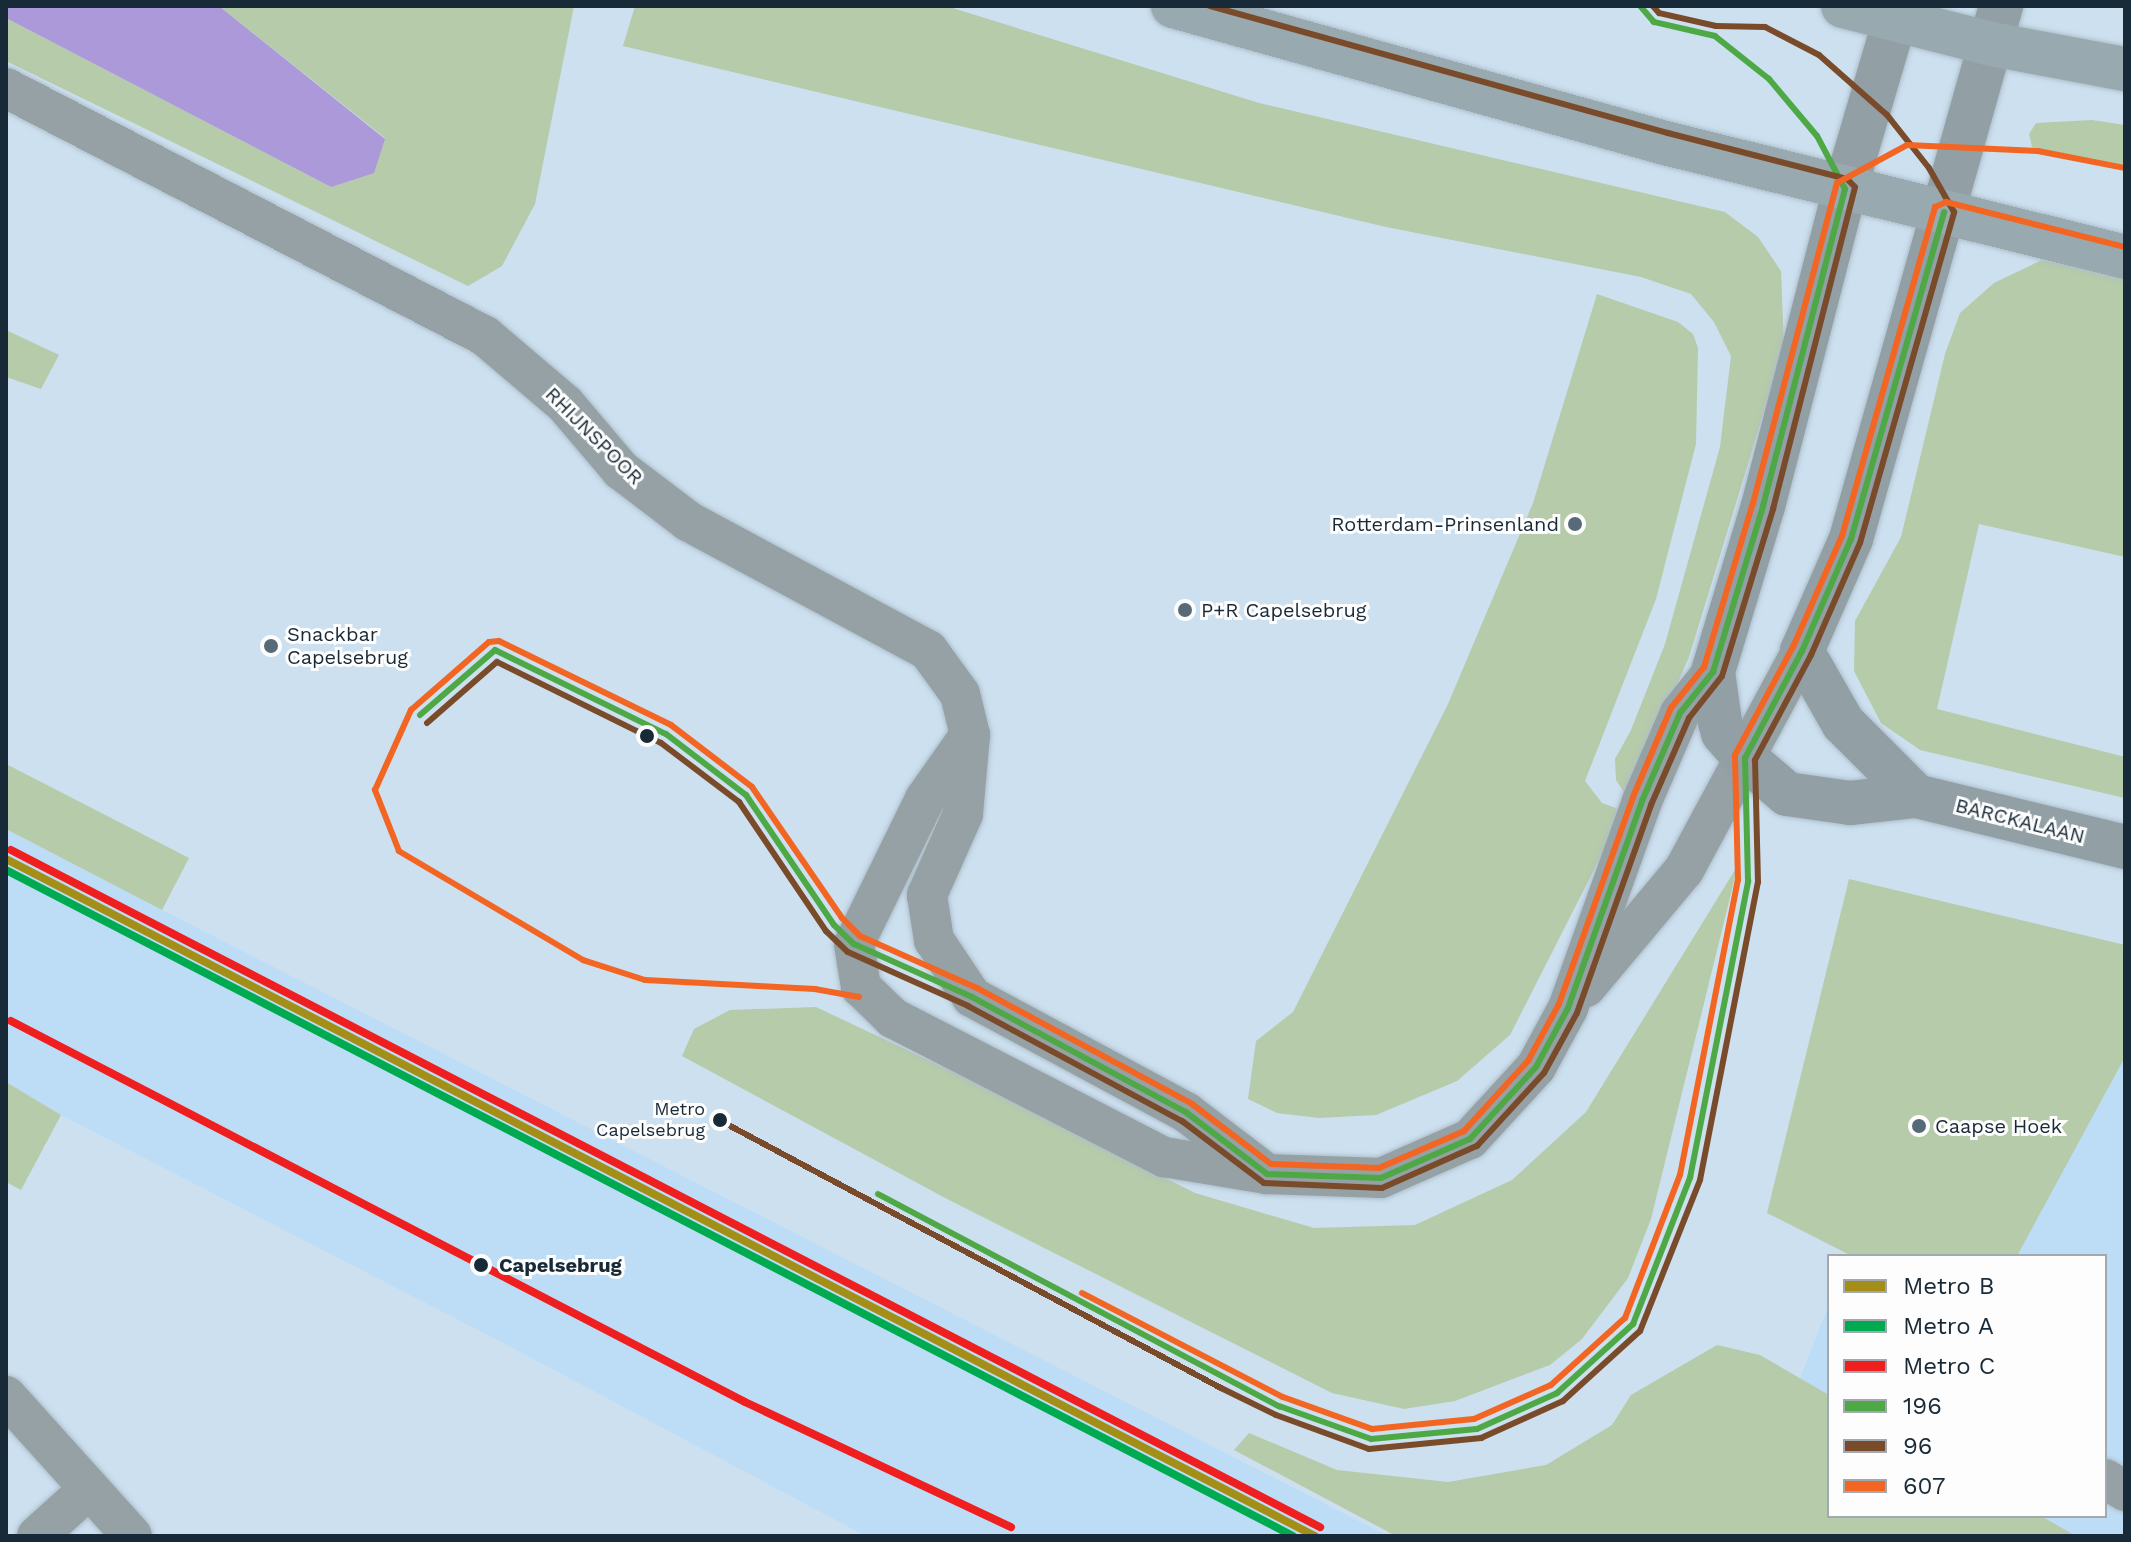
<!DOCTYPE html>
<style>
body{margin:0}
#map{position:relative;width:2131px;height:1542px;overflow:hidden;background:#cce0ef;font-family:"Work Sans",sans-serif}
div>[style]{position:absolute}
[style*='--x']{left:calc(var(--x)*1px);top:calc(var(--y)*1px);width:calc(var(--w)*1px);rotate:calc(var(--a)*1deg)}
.built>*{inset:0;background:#bdddf6}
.green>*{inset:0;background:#b6cba9}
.water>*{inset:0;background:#ac99d9}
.roads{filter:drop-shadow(0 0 2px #aebecb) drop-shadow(0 0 2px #aebecb)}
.street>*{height:40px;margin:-20px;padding:0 20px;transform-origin:20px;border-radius:20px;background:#95a1a4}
.secondary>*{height:44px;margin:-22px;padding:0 22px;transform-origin:22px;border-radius:22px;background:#92a0a5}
.highway>*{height:44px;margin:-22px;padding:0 22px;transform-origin:22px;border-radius:22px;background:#98a9af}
.bus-1>*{height:6px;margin:-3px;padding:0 3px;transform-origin:3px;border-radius:3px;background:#4da845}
.bus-2>*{height:6px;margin:-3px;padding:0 3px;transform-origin:3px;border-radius:3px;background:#7a4b2a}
.bus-3>*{height:6px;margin:-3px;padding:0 3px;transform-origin:3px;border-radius:3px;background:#f26522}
.metro-1>*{height:8px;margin:-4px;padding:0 4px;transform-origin:4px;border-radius:4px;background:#a38f17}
.metro-2>*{height:8px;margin:-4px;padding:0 4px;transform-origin:4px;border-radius:4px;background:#00aa50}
.metro-3>*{height:8px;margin:-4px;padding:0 4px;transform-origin:4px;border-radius:4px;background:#ef1f1f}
.dots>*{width:22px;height:22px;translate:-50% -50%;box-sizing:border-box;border:4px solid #fdfdfd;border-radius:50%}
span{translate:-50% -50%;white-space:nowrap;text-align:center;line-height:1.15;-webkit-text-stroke:6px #fdfdfd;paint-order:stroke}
.bus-label{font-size:18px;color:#182a37}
.right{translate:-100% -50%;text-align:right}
.street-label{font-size:20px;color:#182a37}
.poi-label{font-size:20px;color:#182a37}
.left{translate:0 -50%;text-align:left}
.stop-label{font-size:20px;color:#182a37;font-weight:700}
.frame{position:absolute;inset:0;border:8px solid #182a37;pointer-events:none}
.legend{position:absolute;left:1827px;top:1254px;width:280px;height:264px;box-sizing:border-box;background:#fdfdfd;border:2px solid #a1a9ae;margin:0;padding:10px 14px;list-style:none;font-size:24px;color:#182a37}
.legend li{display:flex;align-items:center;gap:16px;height:40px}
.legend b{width:40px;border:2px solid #a1a9ae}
</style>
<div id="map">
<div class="built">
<div style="clip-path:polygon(6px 829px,162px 910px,1388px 1536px,866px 1536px,505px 1344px,61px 1115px,6px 1082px)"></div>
<div style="clip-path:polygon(2125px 1002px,2125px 1536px,2040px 1536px,2009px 1516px,2105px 1516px,2105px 1256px,1847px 1256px,1908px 1098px)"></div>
<div style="clip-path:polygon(1829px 1304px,1829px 1401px,1799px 1381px)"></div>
</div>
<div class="green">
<div style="clip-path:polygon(219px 6px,574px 6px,535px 204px,502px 266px,468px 286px,6px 61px,6px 18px,331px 187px,385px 138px)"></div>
<div style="clip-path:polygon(635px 6px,946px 6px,1259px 103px,1725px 212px,1758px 237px,1781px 271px,1784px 346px,1689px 657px,1650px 746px,1624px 792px,1616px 780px,1615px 759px,1631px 730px,1665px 644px,1720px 447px,1731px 356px,1714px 322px,1691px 294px,1641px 277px,1386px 227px,623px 46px)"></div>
<div style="clip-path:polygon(2092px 120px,2125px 125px,2125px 166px,2032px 147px,2029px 134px,2036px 123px)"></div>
<div style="clip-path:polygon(2042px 260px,2125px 276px,2125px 557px,1979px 524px,1937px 709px,2125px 757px,2125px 798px,1920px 750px,1881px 723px,1854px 671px,1855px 621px,1901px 537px,1945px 354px,1960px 313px,1994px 283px)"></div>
<div style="clip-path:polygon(1597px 294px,1678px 322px,1693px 334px,1698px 348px,1696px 444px,1656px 599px,1585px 781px,1602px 803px,1624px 811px,1510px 1035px,1457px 1081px,1376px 1115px,1319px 1118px,1277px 1113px,1248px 1099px,1256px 1041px,1293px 1012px,1448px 704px,1533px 503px)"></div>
<div style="clip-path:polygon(6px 330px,59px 355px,41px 389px,6px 377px)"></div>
<div style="clip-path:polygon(6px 764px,189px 858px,162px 910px,6px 829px)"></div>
<div style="clip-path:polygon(1738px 865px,1651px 1219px,1628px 1278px,1582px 1339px,1550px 1365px,1455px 1401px,1404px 1409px,1332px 1393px,949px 1200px,682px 1056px,694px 1029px,730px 1010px,816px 1007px,998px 1093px,1195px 1193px,1314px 1228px,1415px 1225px,1512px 1180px,1586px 1112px)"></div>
<div style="clip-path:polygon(1849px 879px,2125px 945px,2125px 1057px,2017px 1256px,1852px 1256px,1767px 1213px)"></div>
<div style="clip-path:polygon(6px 1082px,61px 1115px,21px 1190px,6px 1182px)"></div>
<div style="clip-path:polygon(1717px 1345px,1760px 1355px,1829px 1395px,1829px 1516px,2041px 1516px,2076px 1536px,1396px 1536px,1234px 1450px,1249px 1433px,1337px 1470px,1448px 1482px,1546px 1465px,1612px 1425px,1631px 1395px)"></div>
</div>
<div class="water">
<div style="clip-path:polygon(6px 6px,219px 6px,385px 139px,374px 173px,331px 187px,6px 18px)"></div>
</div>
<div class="roads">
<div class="street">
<div style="--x:6;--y:88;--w:539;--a:27.37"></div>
<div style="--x:485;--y:336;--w:105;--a:40.4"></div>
<div style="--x:565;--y:404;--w:87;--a:49.7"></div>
<div style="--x:621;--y:470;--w:84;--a:37.3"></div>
<div style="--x:688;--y:521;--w:272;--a:28.3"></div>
<div style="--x:928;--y:650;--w:54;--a:54"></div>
<div style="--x:960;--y:694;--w:42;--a:76.3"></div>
<div style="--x:970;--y:735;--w:79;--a:95.1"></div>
<div style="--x:963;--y:814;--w:89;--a:114"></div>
<div style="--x:927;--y:895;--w:46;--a:81.2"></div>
<div style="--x:934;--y:940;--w:69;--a:56.3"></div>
<div style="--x:972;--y:997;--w:244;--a:28.3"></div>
<div style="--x:1187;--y:1113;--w:101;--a:37.3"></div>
<div style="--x:970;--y:735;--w:78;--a:125.1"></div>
<div style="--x:925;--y:799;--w:161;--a:116.1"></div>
<div style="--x:854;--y:944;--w:44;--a:80.8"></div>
<div style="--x:861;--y:987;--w:45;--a:44.1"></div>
<div style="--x:893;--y:1018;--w:305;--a:27.2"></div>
<div style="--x:1164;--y:1157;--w:104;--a:9.4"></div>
<div style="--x:1267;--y:1174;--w:114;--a:2"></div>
<div style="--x:1381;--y:1178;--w:97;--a:-23.7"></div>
<div style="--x:1470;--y:1139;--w:98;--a:-47.5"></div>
<div style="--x:1536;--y:1067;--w:67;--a:-61.5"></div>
<div style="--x:1568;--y:1008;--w:220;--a:-70.3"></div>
<div style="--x:1642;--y:801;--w:96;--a:-66.6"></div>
<div style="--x:1680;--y:713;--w:53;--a:-51.2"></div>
<div style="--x:1586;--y:987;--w:153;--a:-50.1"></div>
<div style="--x:1684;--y:870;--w:249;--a:-61.7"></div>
<div style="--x:6;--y:1396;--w:188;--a:48"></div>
<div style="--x:2105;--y:1479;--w:23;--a:31"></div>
<div style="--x:37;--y:1536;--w:70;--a:-42.1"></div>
</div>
<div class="secondary">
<div style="--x:1899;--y:6;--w:191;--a:106.4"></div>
<div style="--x:1845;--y:189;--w:327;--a:104.5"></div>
<div style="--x:1763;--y:506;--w:173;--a:106.8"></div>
<div style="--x:1713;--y:672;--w:50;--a:82"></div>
<div style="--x:1720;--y:722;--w:11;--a:75"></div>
<div style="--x:1723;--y:733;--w:33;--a:49"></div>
<div style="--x:1745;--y:758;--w:55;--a:40.6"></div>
<div style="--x:1787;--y:794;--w:64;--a:8.1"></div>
<div style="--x:1850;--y:803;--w:66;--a:-6.1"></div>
<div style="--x:1916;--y:796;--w:215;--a:13.7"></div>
<div style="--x:1916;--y:796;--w:103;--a:-135"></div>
<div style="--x:1843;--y:723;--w:83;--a:-119.7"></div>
<div style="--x:1802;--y:651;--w:122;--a:-66.4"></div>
<div style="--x:1851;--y:539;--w:554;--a:-74.28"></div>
</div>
<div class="highway">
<div style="--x:1173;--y:6;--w:511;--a:15.56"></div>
<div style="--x:1665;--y:143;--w:474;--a:13.9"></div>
<div style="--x:1843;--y:6;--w:153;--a:14.4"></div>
<div style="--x:1991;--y:44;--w:136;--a:10.6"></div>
</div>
</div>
<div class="bus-1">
<div style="--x:420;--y:715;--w:99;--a:-40.9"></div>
<div style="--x:495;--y:650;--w:191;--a:26.2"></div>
<div style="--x:666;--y:734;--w:101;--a:37.3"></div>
<div style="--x:746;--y:795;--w:157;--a:55.9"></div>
<div style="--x:834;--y:925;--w:28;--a:44"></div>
<div style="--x:854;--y:944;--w:129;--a:24.2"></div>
<div style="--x:972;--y:997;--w:244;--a:28.3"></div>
<div style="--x:1187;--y:1113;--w:101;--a:37.3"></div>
<div style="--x:1267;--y:1174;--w:114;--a:2"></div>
<div style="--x:1381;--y:1178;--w:97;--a:-23.7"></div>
<div style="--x:1470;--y:1139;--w:98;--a:-47.5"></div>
<div style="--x:1536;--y:1067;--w:67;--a:-61.5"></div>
<div style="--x:1568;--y:1008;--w:220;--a:-70.3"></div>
<div style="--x:1642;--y:801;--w:96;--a:-66.6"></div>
<div style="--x:1680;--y:713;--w:53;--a:-51.2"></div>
<div style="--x:1713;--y:672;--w:173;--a:-73.2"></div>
<div style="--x:1763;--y:506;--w:327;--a:-75.5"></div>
<div style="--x:1845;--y:189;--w:60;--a:-117.8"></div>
<div style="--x:1817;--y:136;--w:75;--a:-130.1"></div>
<div style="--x:1769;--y:79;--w:69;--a:-141.5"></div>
<div style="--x:1715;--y:36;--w:63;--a:-167.1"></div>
<div style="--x:1654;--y:22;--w:21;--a:-131"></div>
<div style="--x:878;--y:1194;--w:454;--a:27.9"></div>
<div style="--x:1279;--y:1406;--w:98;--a:19.7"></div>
<div style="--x:1371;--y:1439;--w:106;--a:-5.4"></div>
<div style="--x:1477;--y:1429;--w:88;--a:-24.2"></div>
<div style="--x:1557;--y:1393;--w:103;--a:-42.2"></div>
<div style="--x:1633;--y:1324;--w:157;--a:-68.7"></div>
<div style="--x:1690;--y:1178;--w:303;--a:-78.9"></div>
<div style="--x:1748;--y:881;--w:123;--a:-91.4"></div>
<div style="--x:1745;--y:758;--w:121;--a:-62"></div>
<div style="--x:1802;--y:651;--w:122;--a:-66.4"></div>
<div style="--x:1851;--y:539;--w:340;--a:-74.1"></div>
</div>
<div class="bus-2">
<div style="--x:427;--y:723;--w:93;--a:-41.1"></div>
<div style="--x:497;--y:662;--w:183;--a:26.3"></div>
<div style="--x:661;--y:743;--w:98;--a:37.1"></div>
<div style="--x:739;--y:802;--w:156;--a:56"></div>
<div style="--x:826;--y:931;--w:30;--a:44"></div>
<div style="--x:848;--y:952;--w:132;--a:24.2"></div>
<div style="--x:968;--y:1006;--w:243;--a:28.3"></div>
<div style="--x:1182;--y:1121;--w:103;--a:37.1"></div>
<div style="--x:1264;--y:1183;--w:118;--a:2.4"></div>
<div style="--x:1382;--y:1188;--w:104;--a:-23.9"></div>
<div style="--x:1477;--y:1146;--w:99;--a:-47.5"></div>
<div style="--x:1544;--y:1073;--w:68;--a:-61.2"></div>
<div style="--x:1577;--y:1013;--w:221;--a:-70.4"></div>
<div style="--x:1651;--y:805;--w:95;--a:-66.4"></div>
<div style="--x:1689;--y:718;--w:53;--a:-51.8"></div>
<div style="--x:1722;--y:676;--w:175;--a:-73"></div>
<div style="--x:1773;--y:509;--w:332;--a:-75.7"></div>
<div style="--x:1855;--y:187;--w:11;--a:-135"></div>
<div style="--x:1847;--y:179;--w:185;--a:-165.6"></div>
<div style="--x:1668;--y:133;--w:475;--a:-164.5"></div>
<div style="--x:719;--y:1120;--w:569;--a:28.1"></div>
<div style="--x:1221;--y:1388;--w:61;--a:26.1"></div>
<div style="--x:1276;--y:1415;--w:99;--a:20.1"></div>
<div style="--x:1369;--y:1449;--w:113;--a:-5.6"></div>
<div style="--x:1481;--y:1438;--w:90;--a:-24.3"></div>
<div style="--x:1563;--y:1401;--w:104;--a:-42.3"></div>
<div style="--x:1640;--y:1331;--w:162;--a:-68.3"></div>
<div style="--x:1700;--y:1180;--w:304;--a:-79"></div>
<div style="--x:1758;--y:882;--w:122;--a:-91.4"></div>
<div style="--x:1755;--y:760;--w:119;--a:-61.9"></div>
<div style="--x:1811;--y:655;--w:122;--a:-66.4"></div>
<div style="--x:1860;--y:543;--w:344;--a:-74.1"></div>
<div style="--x:1954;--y:212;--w:51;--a:-119.6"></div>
<div style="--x:1929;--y:168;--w:68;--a:-128.4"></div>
<div style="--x:1887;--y:115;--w:91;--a:-138.6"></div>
<div style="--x:1819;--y:55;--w:61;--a:-152.6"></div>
<div style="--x:1765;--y:27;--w:49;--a:-178.8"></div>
<div style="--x:1716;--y:26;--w:58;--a:-167.2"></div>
<div style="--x:1659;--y:13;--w:9;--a:-131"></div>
</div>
<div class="bus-3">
<div style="--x:859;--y:997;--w:45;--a:-169.7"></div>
<div style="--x:815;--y:989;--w:170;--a:-177"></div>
<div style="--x:645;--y:980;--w:65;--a:-162.1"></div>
<div style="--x:583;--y:960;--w:214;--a:-149.4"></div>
<div style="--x:399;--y:851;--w:66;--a:-111.5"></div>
<div style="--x:375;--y:790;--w:88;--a:-65.8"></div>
<div style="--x:411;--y:710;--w:103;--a:-41.1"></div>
<div style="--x:489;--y:642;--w:10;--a:-6"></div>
<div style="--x:499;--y:641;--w:191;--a:26"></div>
<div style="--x:671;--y:725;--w:102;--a:37.4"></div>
<div style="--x:752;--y:787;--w:159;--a:55.5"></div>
<div style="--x:842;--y:918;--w:25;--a:45"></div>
<div style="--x:860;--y:936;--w:128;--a:24"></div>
<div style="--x:977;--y:988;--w:244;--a:28.3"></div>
<div style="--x:1192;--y:1104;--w:99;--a:37.2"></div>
<div style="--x:1271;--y:1164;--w:108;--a:2.1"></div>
<div style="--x:1379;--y:1168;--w:93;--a:-23.5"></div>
<div style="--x:1464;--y:1131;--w:95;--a:-47.6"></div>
<div style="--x:1528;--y:1061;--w:65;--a:-61.5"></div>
<div style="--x:1559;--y:1004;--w:220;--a:-70.3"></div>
<div style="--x:1633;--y:797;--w:97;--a:-66.9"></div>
<div style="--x:1671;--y:708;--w:53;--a:-51.2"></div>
<div style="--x:1704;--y:667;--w:171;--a:-73.4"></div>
<div style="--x:1753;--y:503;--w:331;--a:-75.3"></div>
<div style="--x:1837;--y:183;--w:80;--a:-28.5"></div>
<div style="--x:1907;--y:145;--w:131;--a:2.6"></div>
<div style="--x:2038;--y:151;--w:89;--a:11.1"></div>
<div style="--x:1082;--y:1293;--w:226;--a:27.4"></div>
<div style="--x:1283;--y:1397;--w:95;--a:19.8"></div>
<div style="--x:1372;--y:1429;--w:102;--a:-5.6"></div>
<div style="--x:1474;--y:1419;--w:84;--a:-23.8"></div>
<div style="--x:1551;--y:1385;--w:100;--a:-42.2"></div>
<div style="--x:1625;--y:1318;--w:153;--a:-69"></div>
<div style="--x:1680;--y:1175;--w:301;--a:-78.9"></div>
<div style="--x:1738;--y:880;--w:125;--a:-91.4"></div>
<div style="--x:1735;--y:755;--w:123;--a:-61.8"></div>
<div style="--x:1793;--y:647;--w:121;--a:-66.2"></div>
<div style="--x:1842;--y:536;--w:342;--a:-74.2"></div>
<div style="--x:1935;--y:207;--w:12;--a:-24"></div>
<div style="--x:1946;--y:202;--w:185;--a:14.1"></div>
</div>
<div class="metro-1">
<div style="--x:6;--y:859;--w:1474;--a:27.35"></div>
</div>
<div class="metro-2">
<div style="--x:6;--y:870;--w:1449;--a:27.36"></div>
</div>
<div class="metro-3">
<div style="--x:11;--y:850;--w:1474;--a:27.35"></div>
<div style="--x:11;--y:1021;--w:827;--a:27.43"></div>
<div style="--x:745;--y:1402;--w:294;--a:25.2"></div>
</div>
<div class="dots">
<div style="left:1575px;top:524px;background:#576a77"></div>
<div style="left:1185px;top:610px;background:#576a77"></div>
<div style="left:271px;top:646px;background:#576a77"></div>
<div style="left:647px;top:736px;background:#182a37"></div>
<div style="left:720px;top:1120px;background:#182a37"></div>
<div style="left:1919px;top:1126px;background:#576a77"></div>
<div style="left:481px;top:1265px;background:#182a37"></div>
</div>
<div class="bus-label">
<span class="right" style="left:705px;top:1120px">Metro<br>Capelsebrug</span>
</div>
<div class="street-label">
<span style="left:594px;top:436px;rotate:45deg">RHIJNSPOOR</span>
<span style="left:2020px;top:821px;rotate:14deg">BARCKALAAN</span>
</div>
<div class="poi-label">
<span class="right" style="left:1559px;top:524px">Rotterdam-Prinsenland</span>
<span class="left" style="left:1201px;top:610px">P+R Capelsebrug</span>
<span class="left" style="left:287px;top:646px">Snackbar<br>Capelsebrug</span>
<span class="left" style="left:1935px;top:1126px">Caapse Hoek</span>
</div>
<div class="stop-label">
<span class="left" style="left:499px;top:1265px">Capelsebrug</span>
</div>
<div class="frame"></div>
<ul class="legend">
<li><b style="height:10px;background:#a38f17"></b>Metro B</li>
<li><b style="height:10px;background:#00aa50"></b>Metro A</li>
<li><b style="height:10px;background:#ef1f1f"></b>Metro C</li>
<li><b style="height:10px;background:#4da845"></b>196</li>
<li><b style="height:10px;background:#7a4b2a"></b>96</li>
<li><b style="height:10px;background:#f26522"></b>607</li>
</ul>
</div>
